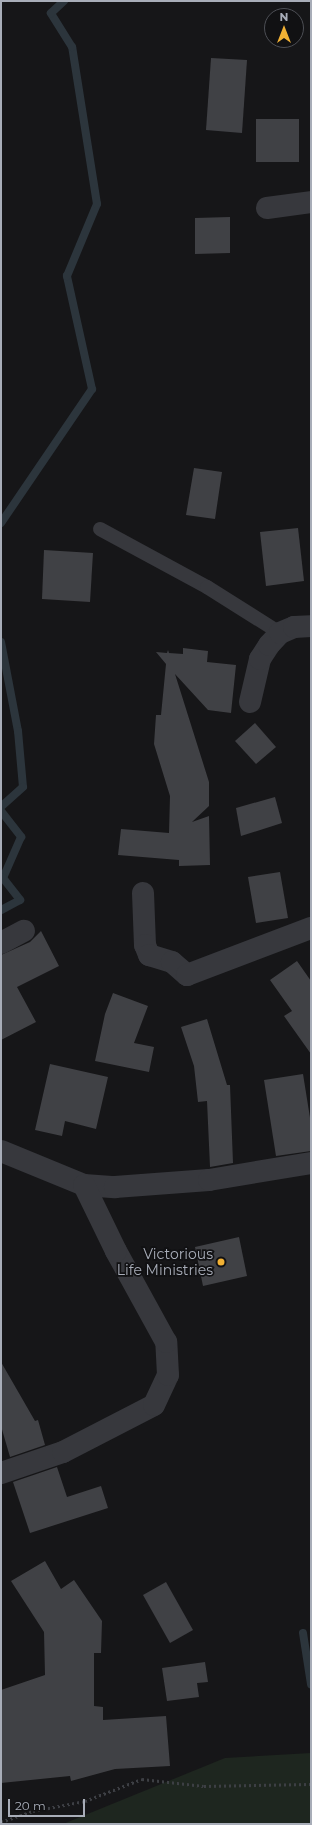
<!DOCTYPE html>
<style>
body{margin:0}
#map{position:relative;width:312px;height:1825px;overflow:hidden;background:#161618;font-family:Montserrat,sans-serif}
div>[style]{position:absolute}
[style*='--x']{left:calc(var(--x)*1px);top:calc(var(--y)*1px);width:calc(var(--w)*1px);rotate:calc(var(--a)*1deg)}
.green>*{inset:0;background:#1e261f}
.stream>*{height:8px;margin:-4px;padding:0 4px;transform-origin:4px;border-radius:4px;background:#2c353c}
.building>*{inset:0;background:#404145}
.path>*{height:2.5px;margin-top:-1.25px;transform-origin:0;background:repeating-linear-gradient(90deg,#3d3f44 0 2px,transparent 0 5px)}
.lane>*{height:14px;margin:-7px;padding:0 7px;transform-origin:7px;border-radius:7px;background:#37383d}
.street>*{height:22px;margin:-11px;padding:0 11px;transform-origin:11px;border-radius:11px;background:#37383d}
.dots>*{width:11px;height:11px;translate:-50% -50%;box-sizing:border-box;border:2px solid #111113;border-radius:50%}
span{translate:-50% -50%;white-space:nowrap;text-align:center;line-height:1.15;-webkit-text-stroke:3.5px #111113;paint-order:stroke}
.poi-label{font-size:14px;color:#a8adb8}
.right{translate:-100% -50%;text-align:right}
.frame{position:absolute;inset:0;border:2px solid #a8adb8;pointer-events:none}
.north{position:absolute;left:264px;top:8px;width:40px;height:40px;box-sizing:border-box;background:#111113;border:1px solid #4d4f55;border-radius:50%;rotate:0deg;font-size:11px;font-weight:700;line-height:16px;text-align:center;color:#a8adb8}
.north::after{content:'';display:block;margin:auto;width:14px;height:18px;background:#f2b134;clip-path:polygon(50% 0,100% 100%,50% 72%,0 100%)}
.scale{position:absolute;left:8px;top:1799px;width:77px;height:18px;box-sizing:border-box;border:2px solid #a8adb8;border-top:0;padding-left:5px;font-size:12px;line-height:14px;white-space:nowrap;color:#a8adb8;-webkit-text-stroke:3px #111113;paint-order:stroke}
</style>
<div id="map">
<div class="green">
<div style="clip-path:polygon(311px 1753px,311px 1824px,63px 1824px,225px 1758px)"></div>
</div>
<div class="stream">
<div style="--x:1;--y:523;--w:162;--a:-55.8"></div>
<div style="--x:92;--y:389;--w:116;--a:-102.5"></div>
<div style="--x:67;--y:276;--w:78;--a:-67.4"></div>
<div style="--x:97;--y:204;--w:159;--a:-99"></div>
<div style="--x:72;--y:47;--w:40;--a:-122"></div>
<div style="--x:51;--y:13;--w:18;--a:-43"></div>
<div style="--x:1;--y:642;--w:91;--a:79.2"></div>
<div style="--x:18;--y:731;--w:56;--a:84.9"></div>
<div style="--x:23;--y:787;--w:30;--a:138"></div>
<div style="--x:1;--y:811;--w:33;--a:52"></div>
<div style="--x:21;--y:837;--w:45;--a:113.7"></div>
<div style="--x:3;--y:878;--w:28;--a:52"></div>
<div style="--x:20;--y:900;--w:21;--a:152"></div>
<div style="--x:303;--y:1633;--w:52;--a:81.1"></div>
</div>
<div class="building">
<div style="clip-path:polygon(211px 58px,247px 60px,242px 133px,206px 130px)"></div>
<div style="clip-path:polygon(256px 119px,299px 119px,299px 162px,256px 162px)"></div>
<div style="clip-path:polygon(230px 217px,230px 253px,195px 254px,195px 218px)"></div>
<div style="clip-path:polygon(194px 468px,222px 472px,215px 519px,186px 515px)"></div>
<div style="clip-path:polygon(298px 528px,304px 581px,266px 586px,260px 532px)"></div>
<div style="clip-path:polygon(44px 550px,93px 553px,90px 602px,42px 599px)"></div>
<div style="clip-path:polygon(183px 648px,208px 651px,207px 662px,236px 665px,231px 713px,208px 710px,175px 674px,209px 782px,209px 806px,192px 822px,209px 816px,210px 865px,179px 866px,179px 860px,118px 855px,121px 829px,169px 833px,170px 796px,154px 744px,156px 715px,161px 715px,166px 664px,156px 652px,167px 653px,168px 650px,169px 653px,183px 654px)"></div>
<div style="clip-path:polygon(255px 723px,276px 747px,256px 764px,235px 741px)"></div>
<div style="clip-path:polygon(275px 797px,282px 823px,241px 836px,236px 808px)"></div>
<div style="clip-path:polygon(280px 872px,288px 918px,256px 923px,248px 877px)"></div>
<div style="clip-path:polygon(41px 931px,59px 966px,17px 987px,36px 1022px,1px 1040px,1px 955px,30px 942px)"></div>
<div style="clip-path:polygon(297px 961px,311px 981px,311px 1054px,284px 1016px,292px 1011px,270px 980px)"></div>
<div style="clip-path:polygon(113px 993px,148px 1006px,134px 1043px,154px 1047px,149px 1072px,95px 1061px,105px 1014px)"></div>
<div style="clip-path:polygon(207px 1019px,227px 1085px,230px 1085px,233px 1163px,210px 1167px,207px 1101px,198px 1102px,194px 1066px,181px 1027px)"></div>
<div style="clip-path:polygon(50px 1064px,108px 1077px,96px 1129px,65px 1121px,62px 1136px,35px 1130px)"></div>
<div style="clip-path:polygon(303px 1074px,311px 1124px,311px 1151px,276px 1156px,264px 1080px)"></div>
<div style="clip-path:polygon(239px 1237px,247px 1276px,203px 1286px,195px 1247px)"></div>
<div style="clip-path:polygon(1px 1362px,35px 1421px,38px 1420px,45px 1445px,10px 1457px,1px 1426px)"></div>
<div style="clip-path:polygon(57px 1467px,67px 1497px,101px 1486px,108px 1508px,30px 1533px,13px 1482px)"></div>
<div style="clip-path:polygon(45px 1561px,61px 1589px,74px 1580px,102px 1621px,101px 1653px,94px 1653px,94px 1706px,103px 1707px,103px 1720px,166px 1716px,170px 1766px,115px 1769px,71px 1781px,70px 1776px,1px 1783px,1px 1690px,45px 1675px,44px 1632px,11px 1581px)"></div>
<div style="clip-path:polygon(166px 1582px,193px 1630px,170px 1643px,143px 1595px)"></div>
<div style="clip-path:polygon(205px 1662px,208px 1682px,197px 1683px,199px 1697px,167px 1701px,162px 1668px)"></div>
</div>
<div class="path">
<div style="--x:1;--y:1822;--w:34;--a:-19"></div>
<div style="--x:33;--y:1811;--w:53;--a:-10.9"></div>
<div style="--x:85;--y:1801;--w:61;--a:-21.1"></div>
<div style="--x:142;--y:1779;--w:62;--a:6.4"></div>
<div style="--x:204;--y:1786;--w:107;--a:-1.1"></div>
</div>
<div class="lane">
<div style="--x:100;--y:529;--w:122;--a:28.5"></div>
<div style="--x:207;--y:587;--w:86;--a:32.2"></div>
</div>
<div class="street">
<div style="--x:267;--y:208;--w:44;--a:-7.8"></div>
<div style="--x:250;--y:702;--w:44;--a:-76.9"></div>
<div style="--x:260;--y:659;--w:17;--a:-57"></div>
<div style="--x:269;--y:645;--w:16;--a:-47"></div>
<div style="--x:280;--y:633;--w:15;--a:-23"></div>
<div style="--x:294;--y:627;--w:17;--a:-3"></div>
<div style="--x:143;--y:893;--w:52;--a:87.8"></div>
<div style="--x:145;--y:945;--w:11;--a:68"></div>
<div style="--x:149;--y:955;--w:24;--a:17"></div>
<div style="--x:172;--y:962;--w:20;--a:41"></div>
<div style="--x:187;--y:975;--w:133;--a:-20.8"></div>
<div style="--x:1;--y:943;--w:26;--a:-28"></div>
<div style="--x:1;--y:1151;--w:90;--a:22.3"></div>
<div style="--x:84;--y:1185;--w:31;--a:4"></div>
<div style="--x:115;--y:1187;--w:94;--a:-4.3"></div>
<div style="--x:209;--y:1180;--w:103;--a:-9.5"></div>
<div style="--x:1;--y:1473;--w:65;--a:-18.7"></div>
<div style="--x:63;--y:1452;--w:102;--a:-27.3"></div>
<div style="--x:154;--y:1405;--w:33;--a:-65"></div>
<div style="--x:168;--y:1375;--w:33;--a:-93"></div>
<div style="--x:166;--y:1342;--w:104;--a:-118.8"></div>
<div style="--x:116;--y:1251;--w:73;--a:-115.9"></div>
</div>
<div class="dots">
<div style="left:221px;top:1262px;background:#f2b134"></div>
</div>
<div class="poi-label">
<span class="right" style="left:213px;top:1262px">Victorious<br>Life Ministries</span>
</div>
<div class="frame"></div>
<div class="north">N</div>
<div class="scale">20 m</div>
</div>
